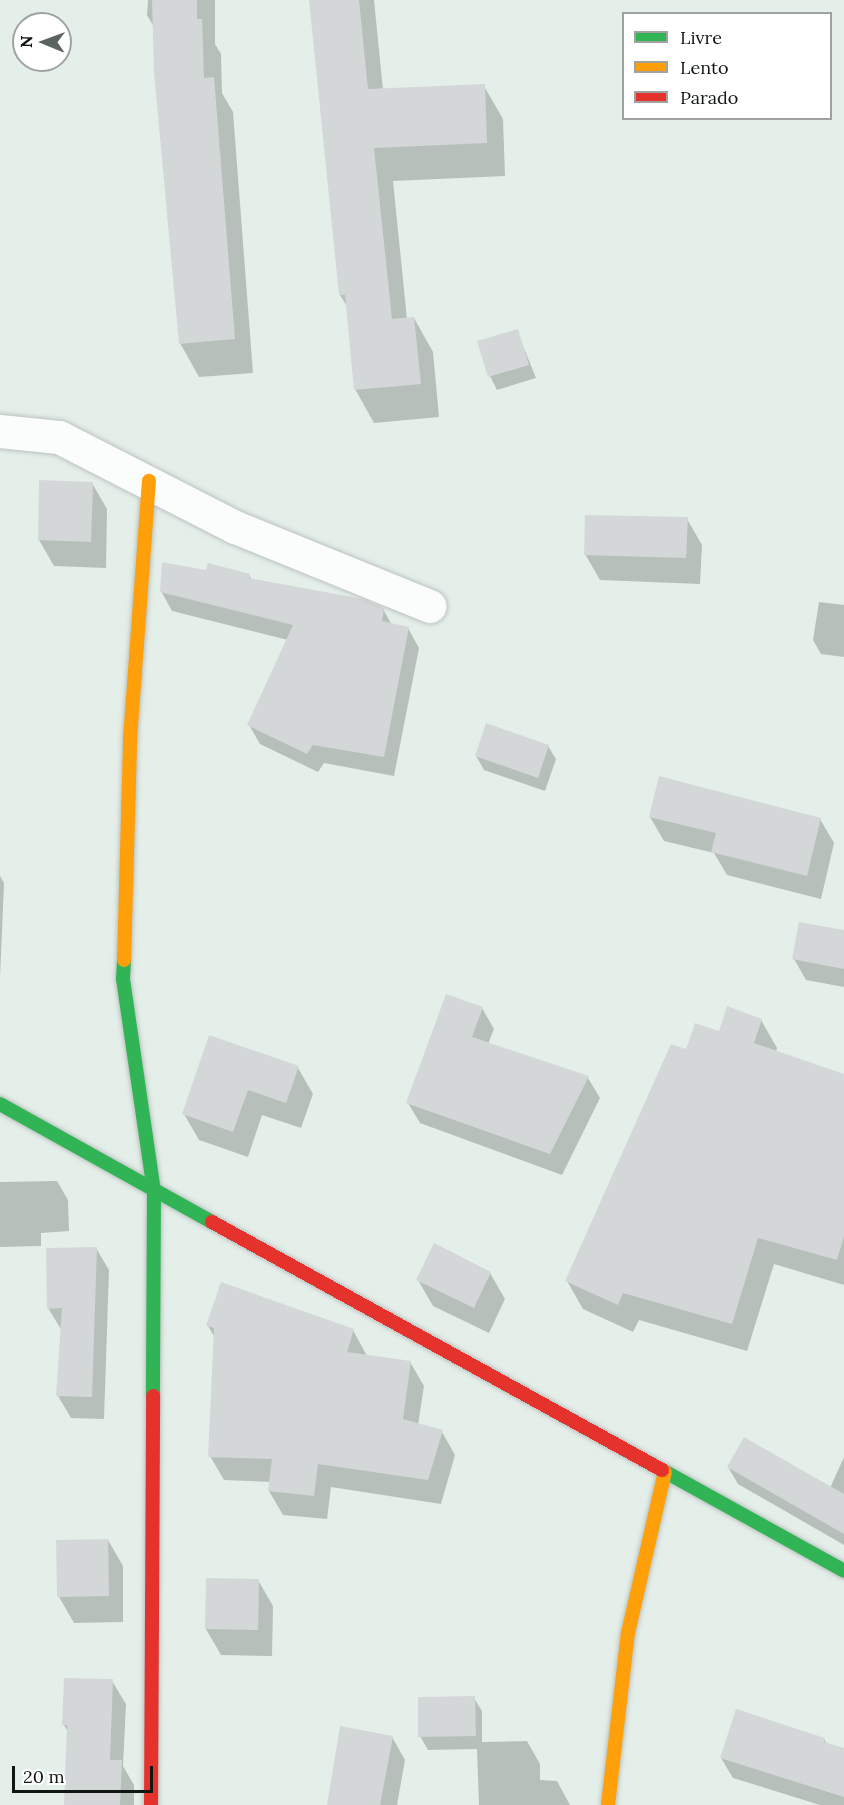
<!DOCTYPE html>
<style>
body{margin:0}
#map{position:relative;width:844px;height:1805px;overflow:hidden;background:#e5efea;font-family:Lora,serif}
div>[style]{position:absolute}
[style*='--x']{left:calc(var(--x)*1px);top:calc(var(--y)*1px);width:calc(var(--w)*1px);rotate:calc(var(--a)*1deg)}
.shadow>*{inset:0;background:#0003}
.building>*{inset:0;background:#d4d7d7}
.roads{filter:drop-shadow(0 0 2px #bbc2bf) drop-shadow(0 0 2px #bbc2bf)}
.street>*{height:33px;margin:-16.5px;padding:0 16.5px;transform-origin:16.5px;border-radius:16.5px;background:#fbfdfc}
.fast>*{height:14px;margin:-7px;padding:0 7px;transform-origin:7px;border-radius:7px;background:#30b455}
.slow>*{height:14px;margin:-7px;padding:0 7px;transform-origin:7px;border-radius:7px;background:#ff9f0a}
.jam>*{height:14px;margin:-7px;padding:0 7px;transform-origin:7px;border-radius:7px;background:#e5322d}
span{translate:-50% -50%;white-space:nowrap;text-align:center;line-height:1.15;-webkit-text-stroke:6px #fff;paint-order:stroke}
.legend{position:absolute;left:622px;top:12px;width:210px;height:108px;box-sizing:border-box;background:#fff;border:2px solid #9fa2a1;margin:0;padding:8px 10px;list-style:none;font-size:18px;color:#101713}
.legend li{display:flex;align-items:center;gap:12px;height:30px}
.legend b{width:30px;border:2px solid #9fa2a1}
.north{position:absolute;left:12px;top:12px;width:60px;height:60px;box-sizing:border-box;background:#fff;border:2px solid #9fa2a1;border-radius:50%;rotate:271deg;font-size:16px;font-weight:700;line-height:24px;text-align:center;color:#101713}
.north::after{content:'';display:block;margin:auto;width:21px;height:27px;background:#5b635e;clip-path:polygon(50% 0,100% 100%,50% 72%,0 100%)}
.scale{position:absolute;left:12px;top:1766px;width:141px;height:27px;box-sizing:border-box;border:3px solid #101713;border-top:0;padding-left:8px;font-size:18px;line-height:21px;white-space:nowrap;color:#101713;-webkit-text-stroke:4px #fff;paint-order:stroke}
</style>
<div id="map">
<div class="shadow">
<div style="clip-path:polygon(148px 0,215px 0,215px 44px,221px 54px,222px 93px,233px 112px,253px 373px,199px 377px,180px 343px,155px 29px,147px 15px)"></div>
<div style="clip-path:polygon(310px 0,374px 0,383px 90px,484px 86px,503px 119px,505px 176px,393px 181px,407px 319px,414px 318px,433px 352px,439px 417px,374px 423px,355px 389px,348px 308px,340px 295px)"></div>
<div style="clip-path:polygon(517px 331px,536px 378px,497px 390px,490px 376px)"></div>
<div style="clip-path:polygon(41px 482px,92px 483px,107px 509px,106px 568px,54px 566px,39px 540px)"></div>
<div style="clip-path:polygon(687px 519px,702px 545px,700px 584px,600px 580px,585px 554px)"></div>
<div style="clip-path:polygon(208px 572px,249px 575px,252px 580px,383px 609px,392px 625px,408px 628px,419px 648px,394px 776px,324px 763px,318px 772px,260px 744px,249px 725px,288px 640px,172px 611px,161px 591px)"></div>
<div style="clip-path:polygon(819px 602px,844px 605px,844px 657px,821px 654px,813px 640px)"></div>
<div style="clip-path:polygon(548px 746px,556px 759px,545px 791px,484px 770px,476px 756px)"></div>
<div style="clip-path:polygon(650px 817px,820px 819px,834px 843px,821px 899px,727px 875px,714px 853px,664px 841px)"></div>
<div style="clip-path:polygon(0 876px,4px 883px,0 978px)"></div>
<div style="clip-path:polygon(844px 932px,844px 987px,806px 980px,794px 959px)"></div>
<div style="clip-path:polygon(482px 1008px,494px 1029px,488px 1044px,588px 1078px,600px 1098px,562px 1175px,420px 1123px,408px 1103px)"></div>
<div style="clip-path:polygon(761px 1020px,777px 1048px,776px 1052px,844px 1077px,844px 1285px,774px 1264px,747px 1351px,639px 1320px,633px 1332px,583px 1309px,567px 1281px,687px 1051px,720px 1033px)"></div>
<div style="clip-path:polygon(298px 1068px,313px 1094px,301px 1128px,262px 1115px,248px 1157px,199px 1140px,184px 1114px)"></div>
<div style="clip-path:polygon(57px 1181px,68px 1200px,69px 1231px,41px 1233px,41px 1246px,0 1247px,0 1182px)"></div>
<div style="clip-path:polygon(96px 1248px,109px 1270px,104px 1419px,71px 1418px,58px 1396px,62px 1331px,48px 1308px)"></div>
<div style="clip-path:polygon(490px 1273px,505px 1299px,489px 1333px,433px 1306px,418px 1280px)"></div>
<div style="clip-path:polygon(208px 1326px,353px 1330px,367px 1356px,410px 1362px,424px 1386px,418px 1425px,442px 1432px,455px 1455px,441px 1504px,331px 1487px,327px 1519px,283px 1515px,269px 1491px,271px 1482px,224px 1480px,210px 1456px,215px 1338px)"></div>
<div style="clip-path:polygon(844px 1457px,844px 1545px,738px 1484px,728px 1467px,830px 1488px)"></div>
<div style="clip-path:polygon(108px 1540px,123px 1566px,123px 1622px,74px 1623px,59px 1597px)"></div>
<div style="clip-path:polygon(258px 1580px,273px 1606px,272px 1656px,221px 1655px,206px 1629px)"></div>
<div style="clip-path:polygon(112px 1681px,126px 1704px,123px 1766px,134px 1785px,134px 1805px,65px 1805px,68px 1732px,64px 1725px)"></div>
<div style="clip-path:polygon(474px 1698px,482px 1711px,482px 1742px,527px 1741px,540px 1764px,540px 1780px,557px 1781px,570px 1805px,479px 1805px,477px 1749px,428px 1750px,420px 1736px)"></div>
<div style="clip-path:polygon(392px 1737px,405px 1760px,397px 1805px,328px 1805px)"></div>
<div style="clip-path:polygon(824px 1739px,827px 1744px,844px 1750px,844px 1805px,820px 1805px,733px 1778px,721px 1758px)"></div>
</div>
<div class="building">
<div style="clip-path:polygon(152px 0,197px 0,197px 19px,202px 19px,204px 78px,214px 77px,235px 339px,179px 344px,154px 72px)"></div>
<div style="clip-path:polygon(309px 0,359px 0,368px 89px,485px 84px,487px 143px,374px 148px,392px 319px,414px 317px,421px 384px,354px 390px,345px 295px,339px 295px)"></div>
<div style="clip-path:polygon(518px 329px,529px 365px,488px 377px,477px 341px)"></div>
<div style="clip-path:polygon(39px 480px,93px 482px,91px 542px,38px 540px)"></div>
<div style="clip-path:polygon(585px 515px,688px 517px,686px 558px,584px 555px)"></div>
<div style="clip-path:polygon(162px 562px,206px 570px,208px 563px,250px 574px,249px 578px,363px 599px,384px 608px,382px 621px,409px 627px,384px 757px,313px 745px,307px 754px,247px 725px,293px 625px,160px 592px)"></div>
<div style="clip-path:polygon(486px 723px,549px 745px,538px 778px,475px 756px)"></div>
<div style="clip-path:polygon(659px 776px,821px 818px,807px 876px,711px 852px,716px 833px,649px 817px)"></div>
<div style="clip-path:polygon(799px 922px,844px 930px,844px 969px,792px 959px)"></div>
<div style="clip-path:polygon(446px 994px,483px 1007px,472px 1037px,589px 1076px,550px 1154px,406px 1103px)"></div>
<div style="clip-path:polygon(727px 1006px,762px 1019px,754px 1043px,844px 1074px,844px 1236px,837px 1260px,758px 1238px,732px 1324px,623px 1293px,618px 1305px,565px 1281px,671px 1044px,686px 1049px,695px 1023px,719px 1031px)"></div>
<div style="clip-path:polygon(209px 1035px,299px 1066px,286px 1103px,248px 1090px,233px 1132px,182px 1114px)"></div>
<div style="clip-path:polygon(434px 1243px,491px 1272px,474px 1308px,416px 1280px)"></div>
<div style="clip-path:polygon(97px 1247px,92px 1397px,56px 1396px,62px 1308px,47px 1309px,46px 1248px)"></div>
<div style="clip-path:polygon(221px 1282px,354px 1329px,347px 1352px,411px 1361px,403px 1419px,443px 1430px,428px 1480px,318px 1464px,314px 1496px,268px 1491px,272px 1459px,208px 1457px,214px 1328px,206px 1326px)"></div>
<div style="clip-path:polygon(744px 1437px,844px 1494px,844px 1534px,727px 1467px)"></div>
<div style="clip-path:polygon(108px 1539px,109px 1596px,57px 1597px,56px 1540px)"></div>
<div style="clip-path:polygon(206px 1578px,259px 1579px,258px 1630px,205px 1629px)"></div>
<div style="clip-path:polygon(64px 1678px,113px 1679px,110px 1760px,122px 1760px,120px 1805px,64px 1805px,67px 1725px,62px 1725px)"></div>
<div style="clip-path:polygon(475px 1696px,476px 1736px,418px 1737px,418px 1697px)"></div>
<div style="clip-path:polygon(736px 1709px,825px 1738px,824px 1742px,844px 1748px,844px 1797px,720px 1758px)"></div>
<div style="clip-path:polygon(340px 1726px,393px 1736px,380px 1805px,327px 1805px)"></div>
</div>
<div class="roads">
<div class="street">
<div style="--x:0;--y:431;--w:59;--a:5.8"></div>
<div style="--x:59;--y:437;--w:198;--a:27.1"></div>
<div style="--x:235;--y:527;--w:210;--a:22.1"></div>
</div>
<div class="fast">
<div style="--x:124;--y:960;--w:19;--a:93"></div>
<div style="--x:123;--y:979;--w:214;--a:81.7"></div>
<div style="--x:154;--y:1191;--w:205;--a:90.3"></div>
<div style="--x:0;--y:1104;--w:243;--a:29.1"></div>
<div style="--x:662;--y:1470;--w:208;--a:29"></div>
</div>
<div class="slow">
<div style="--x:124;--y:960;--w:221;--a:-88.4"></div>
<div style="--x:130;--y:739;--w:259;--a:-85.8"></div>
<div style="--x:608;--y:1805;--w:173;--a:-83.4"></div>
<div style="--x:628;--y:1633;--w:165;--a:-77.1"></div>
</div>
<div class="jam">
<div style="--x:212;--y:1222;--w:514;--a:28.86"></div>
<div style="--x:151;--y:1805;--w:409;--a:-89.7"></div>
</div>
</div>
<ul class="legend">
<li><b style="height:8px;background:#30b455"></b>Livre</li>
<li><b style="height:8px;background:#ff9f0a"></b>Lento</li>
<li><b style="height:8px;background:#e5322d"></b>Parado</li>
</ul>
<div class="north">N</div>
<div class="scale">20 m</div>
</div>
